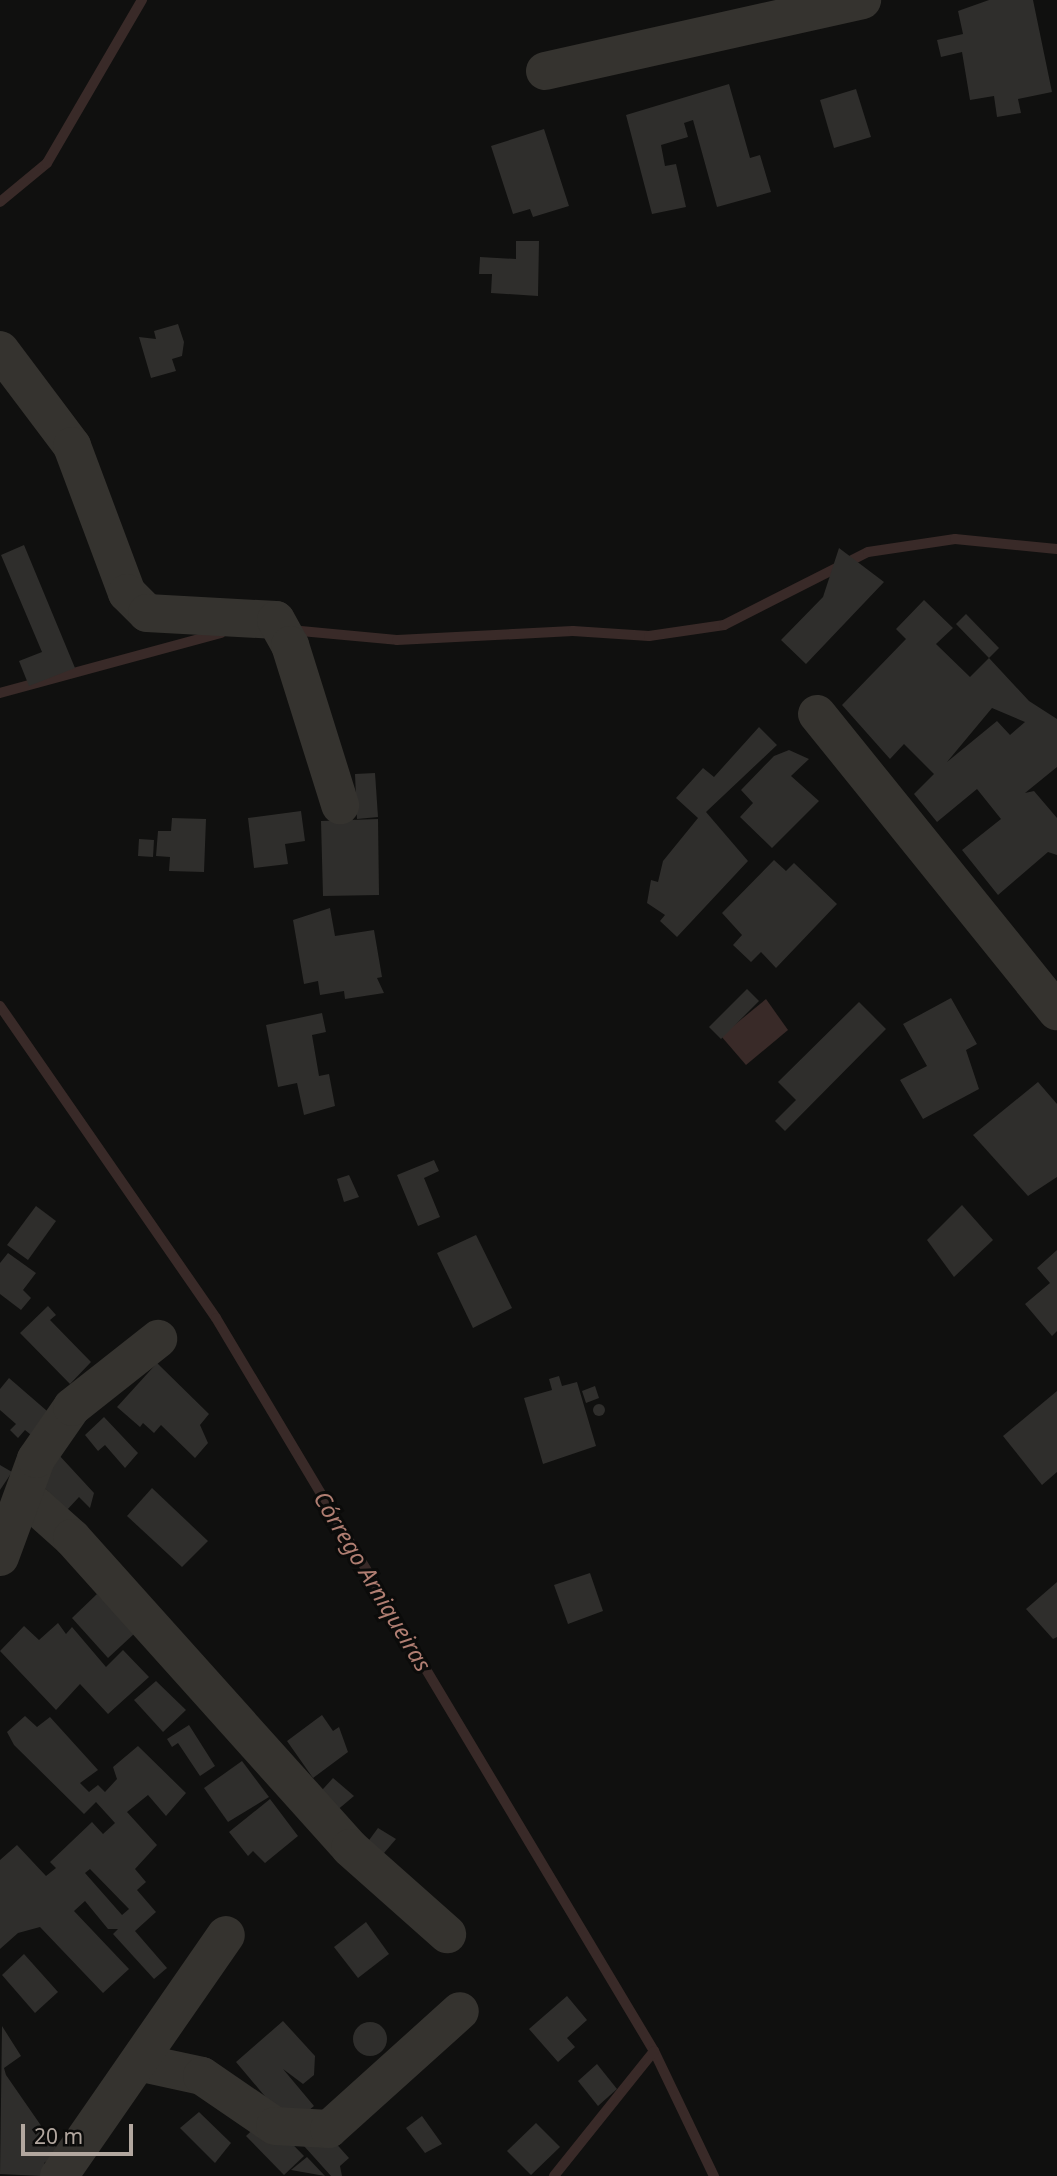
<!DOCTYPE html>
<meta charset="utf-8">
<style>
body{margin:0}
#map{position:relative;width:1057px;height:2176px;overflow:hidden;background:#10100f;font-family:"Noto Sans",sans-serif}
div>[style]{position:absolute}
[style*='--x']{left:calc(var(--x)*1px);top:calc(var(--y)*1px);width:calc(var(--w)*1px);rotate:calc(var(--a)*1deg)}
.water>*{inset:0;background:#392a28}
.stream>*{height:10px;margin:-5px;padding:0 5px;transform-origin:5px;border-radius:5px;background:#392a28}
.building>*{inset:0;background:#2f2e2c}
.round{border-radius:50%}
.minor>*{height:38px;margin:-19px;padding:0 19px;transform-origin:19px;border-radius:19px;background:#35332f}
span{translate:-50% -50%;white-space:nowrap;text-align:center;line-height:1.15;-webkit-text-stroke:6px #0b0b0a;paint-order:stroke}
.water-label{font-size:23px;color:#b07e72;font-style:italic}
.scale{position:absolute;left:21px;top:2124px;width:112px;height:32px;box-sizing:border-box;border:4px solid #b2a79f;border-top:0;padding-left:9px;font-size:21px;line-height:24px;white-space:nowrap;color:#b2a79f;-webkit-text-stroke:5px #0b0b0a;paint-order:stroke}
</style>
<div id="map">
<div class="water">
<div style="clip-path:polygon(766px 999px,788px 1030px,746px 1065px,721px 1036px)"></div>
</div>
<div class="stream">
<div style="--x:0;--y:202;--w:61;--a:-39.7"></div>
<div style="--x:47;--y:163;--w:189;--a:-59.8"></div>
<div style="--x:290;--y:630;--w:107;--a:5.3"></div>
<div style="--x:397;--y:640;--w:176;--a:-2.9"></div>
<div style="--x:573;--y:631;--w:76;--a:3.8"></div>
<div style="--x:649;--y:636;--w:76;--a:-8.3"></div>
<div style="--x:724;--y:625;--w:161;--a:-26.9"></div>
<div style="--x:868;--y:552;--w:88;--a:-8.5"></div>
<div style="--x:955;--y:539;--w:102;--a:5.6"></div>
<div style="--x:0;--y:693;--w:229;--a:-15.2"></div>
<div style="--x:0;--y:1006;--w:379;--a:55.3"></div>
<div style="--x:216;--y:1318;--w:854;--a:59.14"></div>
<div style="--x:654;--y:2051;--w:139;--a:64.4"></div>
<div style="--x:554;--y:2176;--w:160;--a:-51.3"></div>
</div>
<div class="building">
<div style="clip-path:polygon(989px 0,1033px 0,1052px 92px,1018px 99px,1021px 113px,997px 117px,994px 96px,970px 100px,962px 52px,941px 57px,937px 40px,963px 34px,958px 11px)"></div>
<div style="clip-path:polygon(729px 84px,750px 158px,760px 155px,771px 192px,717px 207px,693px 120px,684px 123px,688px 137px,661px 145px,665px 166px,676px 164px,686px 207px,652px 214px,626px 115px)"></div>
<div style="clip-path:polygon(856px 89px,871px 137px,834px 148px,820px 100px)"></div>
<div style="clip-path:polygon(544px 129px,569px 206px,533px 217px,530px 209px,513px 214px,491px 146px)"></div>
<div style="clip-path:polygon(516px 241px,539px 241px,538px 296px,491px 293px,492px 274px,479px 274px,480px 257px,516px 259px)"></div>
<div style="clip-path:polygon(178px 324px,184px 342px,182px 356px,172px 359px,176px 371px,151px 378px,139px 337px,156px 339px,154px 331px)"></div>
<div style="clip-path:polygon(24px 545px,75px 668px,29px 686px,19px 661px,42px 652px,1px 555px)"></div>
<div style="clip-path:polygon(839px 548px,884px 582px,806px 664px,781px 640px,823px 597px)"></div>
<div style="clip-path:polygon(evenodd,924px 600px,953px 628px,936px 644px,970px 677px,989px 658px,1029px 701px,1057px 719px,1057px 767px,1025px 793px,1034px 791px,1057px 818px,1057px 855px,1048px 852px,998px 895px,962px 850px,1001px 819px,977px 789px,937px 822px,914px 794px,934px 774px,904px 744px,890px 759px,842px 705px,906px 639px,896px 629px,924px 600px,992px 708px,1025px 722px,1010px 735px,997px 721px,947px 762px,992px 708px)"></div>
<div style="clip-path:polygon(966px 614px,999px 648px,989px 658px,956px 624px)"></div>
<div style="clip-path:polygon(759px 727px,777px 745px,706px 812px,748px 861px,677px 937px,660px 921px,665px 915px,647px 903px,651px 880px,658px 882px,663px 861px,698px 818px,676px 798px,703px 768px,714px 777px)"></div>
<div style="clip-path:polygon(789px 750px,809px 759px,791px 776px,819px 801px,772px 848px,740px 817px,753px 803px,741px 790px,774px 756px)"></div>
<div style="clip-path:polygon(375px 773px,378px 817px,357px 819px,355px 774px)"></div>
<div style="clip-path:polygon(301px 811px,305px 841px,285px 844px,288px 864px,254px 868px,248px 818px)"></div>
<div style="clip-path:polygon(172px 818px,206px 819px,204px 872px,169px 871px,170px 857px,156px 856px,158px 831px,171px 831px)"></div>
<div style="clip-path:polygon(378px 819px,379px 895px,323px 896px,321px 821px)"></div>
<div style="clip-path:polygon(139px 839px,154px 840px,153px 857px,138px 856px)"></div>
<div style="clip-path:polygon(774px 860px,786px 871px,794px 863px,837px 904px,776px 968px,761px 952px,751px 962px,733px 945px,742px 935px,722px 913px)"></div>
<div style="clip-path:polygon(330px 908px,335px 936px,374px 930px,382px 977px,377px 978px,384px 993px,345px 999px,344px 991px,320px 995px,318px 981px,304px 984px,293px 920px)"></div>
<div style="clip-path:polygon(747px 989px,759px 1001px,721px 1039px,709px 1027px)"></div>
<div style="clip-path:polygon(951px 998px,977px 1044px,966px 1050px,979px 1089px,923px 1119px,900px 1080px,927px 1066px,903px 1024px)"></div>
<div style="clip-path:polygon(859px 1002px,886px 1029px,785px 1131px,775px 1121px,796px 1100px,778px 1082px)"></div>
<div style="clip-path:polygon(322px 1013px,326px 1032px,312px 1035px,319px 1076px,329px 1074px,335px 1106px,304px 1115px,297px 1083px,278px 1087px,266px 1025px)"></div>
<div style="clip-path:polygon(1038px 1082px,1057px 1104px,1057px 1177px,1028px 1196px,973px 1135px)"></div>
<div style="clip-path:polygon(434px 1160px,439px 1171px,424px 1178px,440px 1217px,418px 1226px,397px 1175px)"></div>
<div style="clip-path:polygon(349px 1175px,359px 1197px,344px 1202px,337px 1179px)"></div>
<div style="clip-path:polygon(962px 1205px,993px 1240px,954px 1277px,927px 1240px)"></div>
<div style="clip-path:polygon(36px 1206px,56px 1221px,28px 1260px,7px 1245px)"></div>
<div style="clip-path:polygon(476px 1235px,512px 1308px,473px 1328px,437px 1253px)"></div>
<div style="clip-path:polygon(1057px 1250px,1057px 1331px,1052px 1336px,1025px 1304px,1050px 1283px,1037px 1268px)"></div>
<div style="clip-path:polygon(8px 1253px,36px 1273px,23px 1290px,31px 1298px,21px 1310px,0 1294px,0 1263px)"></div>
<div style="clip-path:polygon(48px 1306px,56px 1315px,50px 1320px,91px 1362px,70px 1384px,20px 1333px)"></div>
<div style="clip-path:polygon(157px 1363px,209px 1414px,200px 1425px,208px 1443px,195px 1458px,161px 1425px,154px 1433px,143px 1423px,140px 1427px,117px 1407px)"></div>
<div style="clip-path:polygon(559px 1376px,562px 1386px,577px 1382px,596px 1446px,543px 1464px,524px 1398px,552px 1390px,549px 1379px)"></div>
<div style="clip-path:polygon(9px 1378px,54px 1417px,36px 1439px,25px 1430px,18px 1438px,10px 1430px,16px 1424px,0 1410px,0 1389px)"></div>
<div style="clip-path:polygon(595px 1386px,599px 1398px,586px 1403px,582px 1391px)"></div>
<div style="clip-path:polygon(1057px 1391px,1057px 1472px,1042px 1485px,1003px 1436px)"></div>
<div class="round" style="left:593px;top:1404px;width:12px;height:12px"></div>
<div style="clip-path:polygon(104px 1417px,138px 1453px,125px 1468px,105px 1445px,98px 1451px,85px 1435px)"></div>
<div style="clip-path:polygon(58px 1454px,94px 1493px,90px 1508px,79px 1497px,66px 1511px,38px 1481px)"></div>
<div style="clip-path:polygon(0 1465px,12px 1472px,0 1490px)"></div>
<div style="clip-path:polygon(152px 1488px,208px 1541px,182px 1567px,127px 1516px)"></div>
<div style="clip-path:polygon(590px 1573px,603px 1611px,568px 1624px,554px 1585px)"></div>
<div style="clip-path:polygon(1057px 1582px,1057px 1637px,1053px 1639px,1026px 1609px)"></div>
<div style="clip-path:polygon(97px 1594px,135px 1633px,108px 1658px,72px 1618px)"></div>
<div style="clip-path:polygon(58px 1623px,66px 1634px,72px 1627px,106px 1667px,123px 1650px,149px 1677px,108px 1714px,80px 1684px,56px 1710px,0 1651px,24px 1626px,39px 1640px)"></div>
<div style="clip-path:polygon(156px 1681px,186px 1710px,163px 1732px,134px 1700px)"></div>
<div style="clip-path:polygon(322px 1715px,333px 1731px,339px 1727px,348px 1752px,313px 1778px,287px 1741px)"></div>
<div style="clip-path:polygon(evenodd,25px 1716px,37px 1727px,50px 1717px,98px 1770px,80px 1783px,89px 1792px,98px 1785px,105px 1792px,117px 1779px,113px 1767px,138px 1746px,186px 1793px,166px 1816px,148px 1795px,127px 1812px,157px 1845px,135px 1869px,146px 1882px,137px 1890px,156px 1912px,135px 1931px,167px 1968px,154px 1979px,113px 1934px,118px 1929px,108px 1929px,85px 1901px,74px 1911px,129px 1969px,103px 1993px,40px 1927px,18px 1933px,0 1949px,0 1860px,17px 1845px,46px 1876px,56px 1868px,50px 1862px,92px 1822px,103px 1834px,115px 1823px,96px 1802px,84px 1814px,14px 1745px,7px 1732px,25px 1716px,90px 1869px,129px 1909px,122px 1915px,85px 1873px,90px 1869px)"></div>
<div style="clip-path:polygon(189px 1725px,215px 1766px,200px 1776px,178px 1743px,172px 1747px,167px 1739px)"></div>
<div style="clip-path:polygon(242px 1761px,269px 1797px,228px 1822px,204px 1788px)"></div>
<div style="clip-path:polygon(333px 1778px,354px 1796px,329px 1817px,314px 1799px)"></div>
<div style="clip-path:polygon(270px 1799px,298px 1836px,265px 1863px,253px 1851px,248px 1856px,229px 1832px)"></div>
<div style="clip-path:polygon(378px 1828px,396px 1839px,384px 1853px,364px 1847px)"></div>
<div style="clip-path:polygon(366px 1922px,389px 1954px,358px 1978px,334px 1947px)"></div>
<div style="clip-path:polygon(24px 1954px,58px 1992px,35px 2013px,2px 1975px)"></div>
<div style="clip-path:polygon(567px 1996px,587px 2020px,567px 2038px,575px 2047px,558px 2062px,529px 2029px)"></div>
<div style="clip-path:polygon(283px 2021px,315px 2056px,314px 2075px,303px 2084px,283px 2069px,314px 2106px,290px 2126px,236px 2062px)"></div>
<div class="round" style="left:353px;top:2022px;width:34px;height:34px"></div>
<div style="clip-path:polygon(2px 2026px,21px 2056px,4px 2068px,6px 2075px,60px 2153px,44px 2163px,49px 2169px,41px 2176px,0 2174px)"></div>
<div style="clip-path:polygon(597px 2064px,617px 2089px,598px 2106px,578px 2081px)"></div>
<div style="clip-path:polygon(199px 2112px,231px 2143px,215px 2163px,180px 2128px)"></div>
<div style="clip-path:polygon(422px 2116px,442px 2144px,425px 2153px,406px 2128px)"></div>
<div style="clip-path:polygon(266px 2117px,304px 2156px,284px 2175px,246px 2136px)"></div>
<div style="clip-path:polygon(536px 2123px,560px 2147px,531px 2175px,507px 2151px)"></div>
<div style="clip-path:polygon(323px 2129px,349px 2158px,340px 2166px,342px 2176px,331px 2176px,304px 2146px)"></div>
<div style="clip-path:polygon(307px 2157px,325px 2176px,291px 2170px)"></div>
</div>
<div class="minor">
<div style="--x:545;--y:71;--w:325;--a:-12.6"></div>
<div style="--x:0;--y:350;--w:120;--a:53.1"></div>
<div style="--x:72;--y:446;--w:157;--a:69.5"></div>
<div style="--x:127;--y:593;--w:28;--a:45"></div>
<div style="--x:147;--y:613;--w:129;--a:3.1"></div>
<div style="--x:276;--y:620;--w:29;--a:61"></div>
<div style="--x:290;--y:645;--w:168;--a:72.6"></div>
<div style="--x:817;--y:714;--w:382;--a:51.1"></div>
<div style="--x:26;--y:1497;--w:62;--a:41.7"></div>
<div style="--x:72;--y:1538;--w:416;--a:48.1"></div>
<div style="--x:350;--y:1848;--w:130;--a:41.6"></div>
<div style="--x:0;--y:1557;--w:104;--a:-69.8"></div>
<div style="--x:36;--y:1459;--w:63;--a:-55.3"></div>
<div style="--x:72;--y:1407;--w:110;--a:-38.3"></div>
<div style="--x:142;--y:2063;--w:61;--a:12.2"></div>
<div style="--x:202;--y:2076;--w:88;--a:34.4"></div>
<div style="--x:275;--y:2126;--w:54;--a:3.2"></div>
<div style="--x:329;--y:2129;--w:176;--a:-42"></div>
<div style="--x:59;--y:2176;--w:293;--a:-55.3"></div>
</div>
<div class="water-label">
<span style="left:373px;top:1581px;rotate:59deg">Córrego Arniqueiras</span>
</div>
<div class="scale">20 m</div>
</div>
